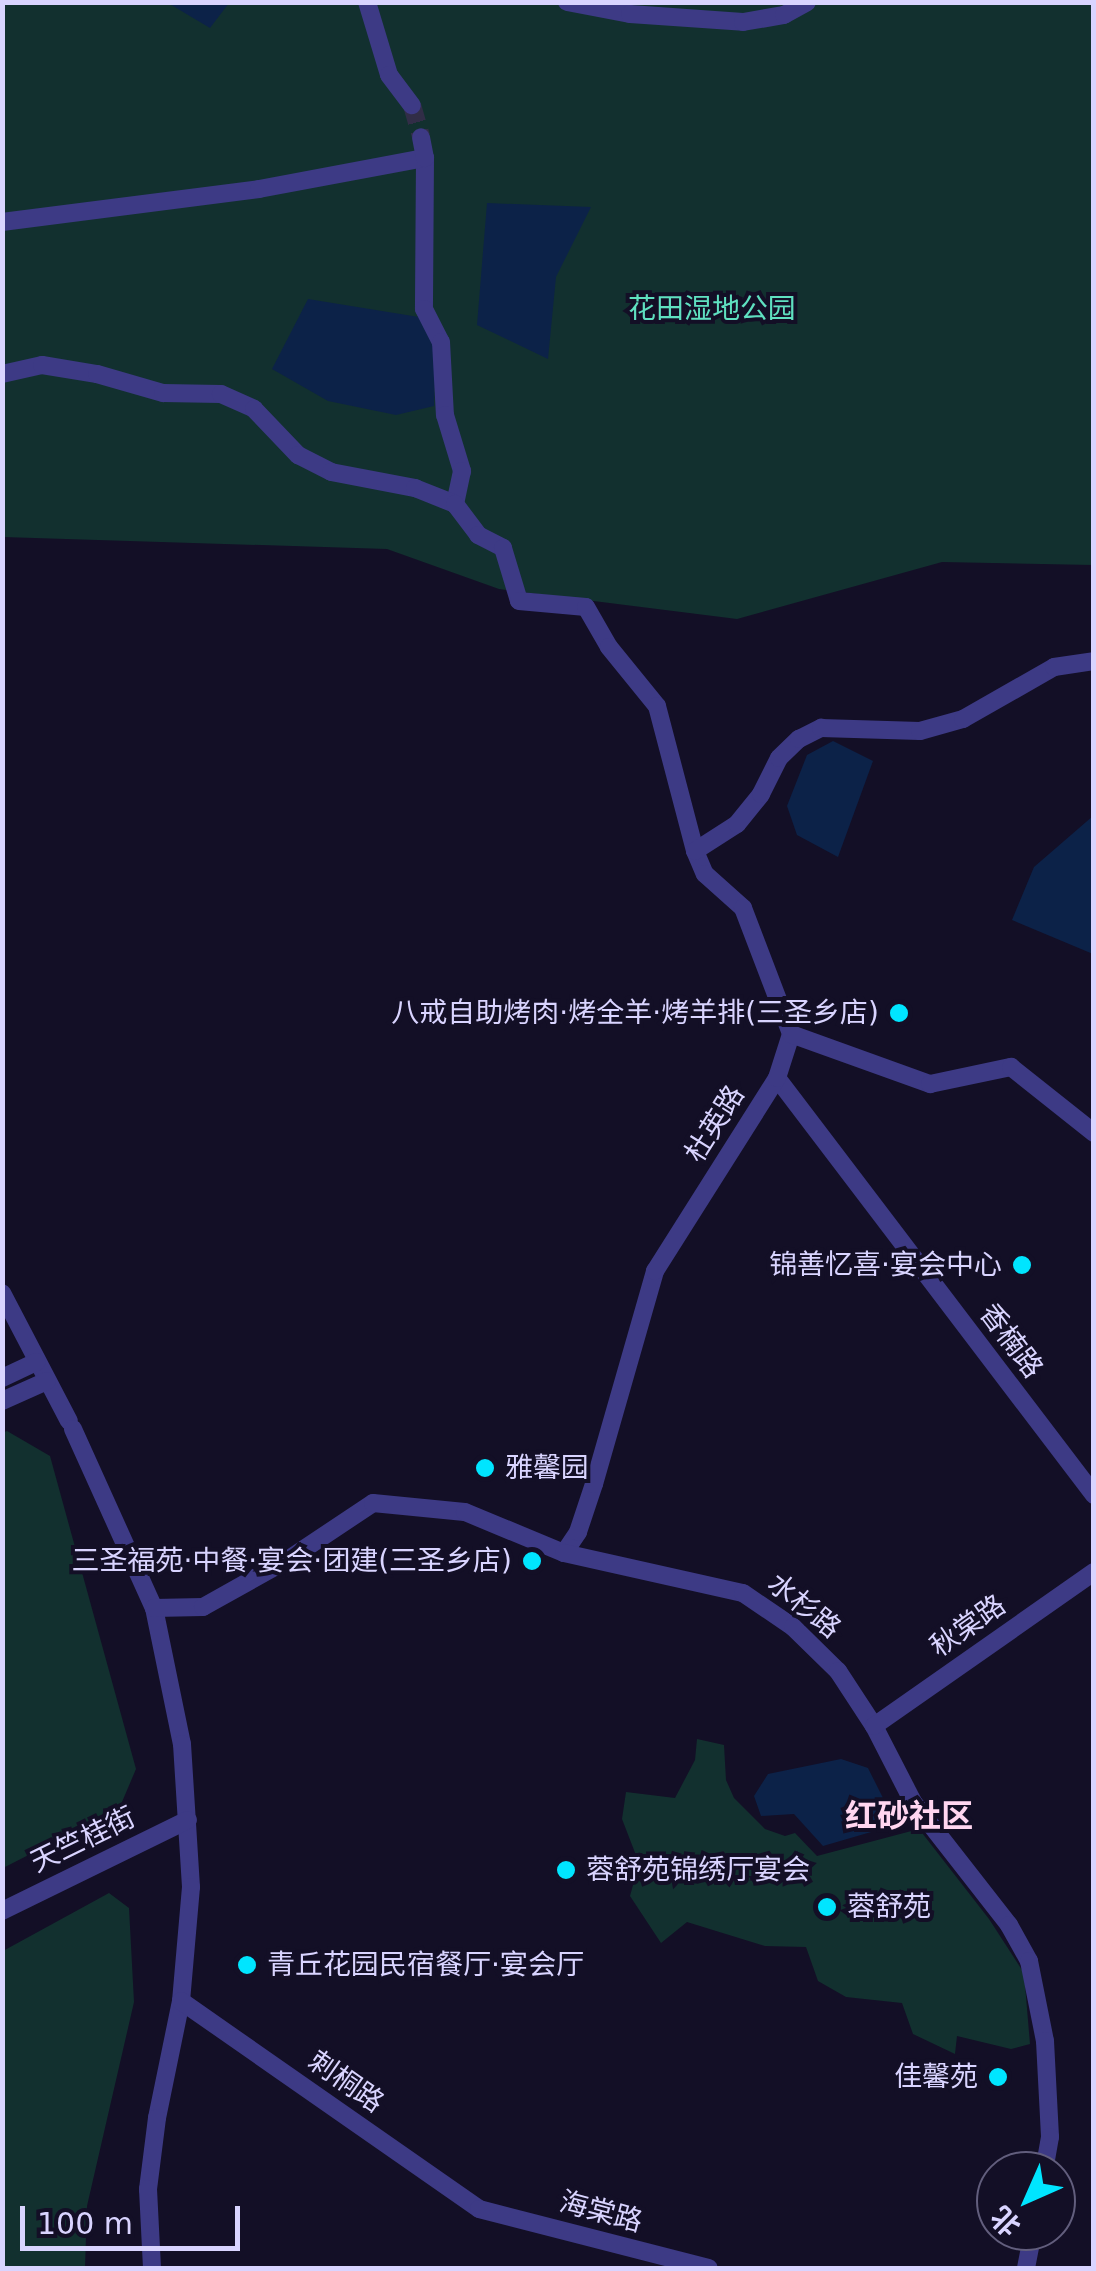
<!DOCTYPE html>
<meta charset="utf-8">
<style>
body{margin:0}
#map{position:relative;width:1096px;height:2271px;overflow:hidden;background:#130f26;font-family:"DejaVu Sans","Noto Sans SC",sans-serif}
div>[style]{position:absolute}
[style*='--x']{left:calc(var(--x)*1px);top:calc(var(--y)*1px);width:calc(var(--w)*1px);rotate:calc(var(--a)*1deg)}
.green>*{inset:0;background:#12302f}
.water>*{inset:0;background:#0c2248}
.minor-tunnel>*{height:18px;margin-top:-9px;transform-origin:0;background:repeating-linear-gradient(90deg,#312d47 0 18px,transparent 0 27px)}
.minor>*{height:18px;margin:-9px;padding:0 9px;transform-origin:9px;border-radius:9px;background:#3d3a85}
.dots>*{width:28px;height:28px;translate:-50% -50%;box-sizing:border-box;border:5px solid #130f26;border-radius:50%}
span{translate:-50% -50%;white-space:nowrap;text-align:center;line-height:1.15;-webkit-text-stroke:8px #130f26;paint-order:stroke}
.park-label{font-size:28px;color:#5fe0c0}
.poi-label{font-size:28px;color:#d9d4ff}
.right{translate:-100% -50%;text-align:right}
.left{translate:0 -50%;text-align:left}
.street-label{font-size:28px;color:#d9d4ff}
.quarter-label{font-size:32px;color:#ffd6f0;font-weight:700}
.frame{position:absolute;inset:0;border:5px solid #d9d4ff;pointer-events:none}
.north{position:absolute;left:976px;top:2151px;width:100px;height:100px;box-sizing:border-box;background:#130f26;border:2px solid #625e7d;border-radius:50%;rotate:225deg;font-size:28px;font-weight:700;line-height:40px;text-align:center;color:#d9d4ff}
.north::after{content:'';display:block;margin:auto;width:35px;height:45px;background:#00e5ff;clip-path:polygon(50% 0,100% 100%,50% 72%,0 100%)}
.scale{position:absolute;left:20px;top:2206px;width:220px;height:45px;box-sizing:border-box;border:5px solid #d9d4ff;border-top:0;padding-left:12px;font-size:30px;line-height:35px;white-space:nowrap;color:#d9d4ff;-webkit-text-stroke:8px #130f26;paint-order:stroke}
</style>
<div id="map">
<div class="green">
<div style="clip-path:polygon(3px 3px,1093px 3px,1093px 565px,942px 562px,737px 619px,499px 589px,387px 549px,3px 537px)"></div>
<div style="clip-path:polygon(7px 1431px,50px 1456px,136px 1769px,119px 1809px,3px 1868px,2px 1433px)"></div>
<div style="clip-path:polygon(697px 1739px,724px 1745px,726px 1780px,734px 1798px,765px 1829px,785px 1836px,795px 1833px,817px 1856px,919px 1829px,989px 1919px,1024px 1973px,1030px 2044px,1011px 2049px,957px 2036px,955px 2054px,913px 2034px,902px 2003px,846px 1997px,818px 1981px,806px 1947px,765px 1946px,687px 1922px,661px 1943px,630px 1896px,639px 1863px,622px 1819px,626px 1792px,675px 1798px,695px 1760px)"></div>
<div style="clip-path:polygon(109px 1893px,129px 1908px,134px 2002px,87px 2206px,85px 2268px,3px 2268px,3px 1951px)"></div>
</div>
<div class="water">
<div style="clip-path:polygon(168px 3px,229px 2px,229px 3px,210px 28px)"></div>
<div style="clip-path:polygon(487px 203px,591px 207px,556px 277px,548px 359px,477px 325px)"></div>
<div style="clip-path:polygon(308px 299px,425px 318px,436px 343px,434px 406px,396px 415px,328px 401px,272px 369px)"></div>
<div style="clip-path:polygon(833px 741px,873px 761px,838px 857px,797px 835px,787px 806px,807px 755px)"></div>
<div style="clip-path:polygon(1093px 816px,1093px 954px,1012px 920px,1034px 867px)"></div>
<div style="clip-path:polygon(841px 1759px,868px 1768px,890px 1812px,878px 1830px,823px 1846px,794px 1814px,761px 1816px,754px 1796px,768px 1774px)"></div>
</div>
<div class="minor-tunnel">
<div style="--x:412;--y:105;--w:33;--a:74"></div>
</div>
<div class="minor">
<div style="--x:367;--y:2;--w:76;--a:73.2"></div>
<div style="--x:389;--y:75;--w:38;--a:53"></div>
<div style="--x:567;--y:2;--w:64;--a:10.8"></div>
<div style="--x:630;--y:14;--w:113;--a:4"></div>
<div style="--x:743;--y:22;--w:42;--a:-9.7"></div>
<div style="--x:784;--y:15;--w:26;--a:-29"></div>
<div style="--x:425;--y:158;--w:151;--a:90.4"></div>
<div style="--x:424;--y:309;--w:37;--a:63"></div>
<div style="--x:441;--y:342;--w:73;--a:86.9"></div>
<div style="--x:445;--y:415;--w:59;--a:73.1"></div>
<div style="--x:462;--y:471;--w:34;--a:102"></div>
<div style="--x:2;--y:222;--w:259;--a:-7.3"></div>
<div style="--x:259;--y:189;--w:169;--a:-10.6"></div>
<div style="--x:425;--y:158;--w:21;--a:-101"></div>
<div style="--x:2;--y:374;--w:41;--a:-12.7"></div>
<div style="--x:42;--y:365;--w:56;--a:9.3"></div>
<div style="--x:97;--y:374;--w:69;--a:16.1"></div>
<div style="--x:163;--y:393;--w:58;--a:1"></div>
<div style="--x:221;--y:394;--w:36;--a:24"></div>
<div style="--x:254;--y:409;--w:64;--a:46.3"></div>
<div style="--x:298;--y:455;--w:37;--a:27"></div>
<div style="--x:331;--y:472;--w:86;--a:10.8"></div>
<div style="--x:415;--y:488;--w:43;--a:21.8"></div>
<div style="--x:455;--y:504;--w:39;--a:53"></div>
<div style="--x:478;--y:535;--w:28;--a:27"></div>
<div style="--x:503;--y:548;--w:55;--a:73.2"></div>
<div style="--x:519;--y:601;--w:67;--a:5.1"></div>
<div style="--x:586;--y:607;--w:46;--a:60.1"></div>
<div style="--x:609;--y:647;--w:76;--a:50.9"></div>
<div style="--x:657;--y:706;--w:150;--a:75.3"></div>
<div style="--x:695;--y:851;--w:25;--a:67"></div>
<div style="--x:705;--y:874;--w:51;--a:41.8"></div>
<div style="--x:743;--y:908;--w:135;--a:69.1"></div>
<div style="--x:695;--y:851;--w:50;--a:-32.7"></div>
<div style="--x:737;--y:824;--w:38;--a:-51"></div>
<div style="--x:761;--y:794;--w:40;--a:-63.4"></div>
<div style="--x:779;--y:758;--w:28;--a:-44"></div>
<div style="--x:799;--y:739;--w:25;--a:-27"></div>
<div style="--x:821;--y:728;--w:99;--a:1.7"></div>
<div style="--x:920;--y:731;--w:45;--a:-15.6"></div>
<div style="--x:963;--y:719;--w:105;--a:-29.7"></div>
<div style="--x:1054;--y:667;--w:40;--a:-8.5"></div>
<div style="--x:777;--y:1078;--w:524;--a:52.76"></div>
<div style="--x:2;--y:1293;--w:144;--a:62.4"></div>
<div style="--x:2;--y:1378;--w:38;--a:-25"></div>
<div style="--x:2;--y:1401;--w:49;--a:-24"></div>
<div style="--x:73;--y:1429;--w:196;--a:65.7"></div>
<div style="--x:154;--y:1608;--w:139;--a:78.4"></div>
<div style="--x:182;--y:1744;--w:143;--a:86.4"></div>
<div style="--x:191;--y:1887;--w:114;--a:95"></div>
<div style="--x:181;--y:2001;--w:119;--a:101.6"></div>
<div style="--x:157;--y:2118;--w:72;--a:97.2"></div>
<div style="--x:148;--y:2189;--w:79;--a:87.1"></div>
<div style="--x:564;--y:1553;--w:25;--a:-56"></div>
<div style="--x:578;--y:1532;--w:51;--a:-71.6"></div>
<div style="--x:594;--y:1484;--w:222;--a:-74"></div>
<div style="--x:655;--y:1271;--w:228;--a:-57.7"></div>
<div style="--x:777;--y:1078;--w:46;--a:-72.3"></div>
<div style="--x:791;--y:1034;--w:148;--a:19.8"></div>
<div style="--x:930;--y:1084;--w:83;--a:-11.9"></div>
<div style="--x:1011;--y:1067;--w:106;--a:38.5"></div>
<div style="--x:154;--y:1608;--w:49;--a:-1.2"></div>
<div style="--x:203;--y:1607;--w:98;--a:-29.2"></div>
<div style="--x:289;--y:1559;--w:101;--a:-33.7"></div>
<div style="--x:373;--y:1503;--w:92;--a:5.6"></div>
<div style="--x:465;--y:1512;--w:107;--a:22.5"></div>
<div style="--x:564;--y:1553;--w:183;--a:12.6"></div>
<div style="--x:743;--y:1593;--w:60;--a:34.2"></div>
<div style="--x:793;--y:1627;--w:63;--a:44.4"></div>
<div style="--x:838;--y:1671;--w:66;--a:56.8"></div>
<div style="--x:874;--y:1726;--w:85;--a:62.8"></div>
<div style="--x:913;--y:1802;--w:156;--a:52"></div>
<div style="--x:1009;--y:1925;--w:41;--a:60.9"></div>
<div style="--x:1029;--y:1961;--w:82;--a:78.7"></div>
<div style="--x:1045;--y:2041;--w:96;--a:87"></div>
<div style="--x:1050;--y:2137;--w:35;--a:100"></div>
<div style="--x:874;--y:1726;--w:269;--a:-35"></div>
<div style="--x:2;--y:1911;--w:207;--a:-26.1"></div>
<div style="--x:181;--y:2001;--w:363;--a:34.9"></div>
<div style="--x:479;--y:2209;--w:237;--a:14.4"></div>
<div style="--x:1026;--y:2268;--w:38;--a:-79"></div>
</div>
<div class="dots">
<div style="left:899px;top:1013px;background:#00e5ff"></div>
<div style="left:1022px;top:1265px;background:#00e5ff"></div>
<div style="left:485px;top:1468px;background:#00e5ff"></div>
<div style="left:532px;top:1561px;background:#00e5ff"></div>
<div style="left:566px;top:1870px;background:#00e5ff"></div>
<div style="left:827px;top:1907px;background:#00e5ff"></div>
<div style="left:247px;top:1965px;background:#00e5ff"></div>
<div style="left:998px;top:2077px;background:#00e5ff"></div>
</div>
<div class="park-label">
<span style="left:712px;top:309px">花田湿地公园</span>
</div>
<div class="poi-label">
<span class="right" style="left:879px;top:1013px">八戒自助烤肉·烤全羊·烤羊排(三圣乡店)</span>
<span class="right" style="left:1002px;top:1265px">锦善忆喜·宴会中心</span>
<span class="left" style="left:505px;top:1468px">雅馨园</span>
<span class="right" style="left:512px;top:1561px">三圣福苑·中餐·宴会·团建(三圣乡店)</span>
<span class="left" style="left:586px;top:1870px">蓉舒苑锦绣厅宴会</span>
<span class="left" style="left:847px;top:1907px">蓉舒苑</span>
<span class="left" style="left:267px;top:1965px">青丘花园民宿餐厅·宴会厅</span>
<span class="right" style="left:978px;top:2077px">佳馨苑</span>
</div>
<div class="street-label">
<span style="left:715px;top:1124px;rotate:-58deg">杜英路</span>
<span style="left:1011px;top:1341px;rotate:53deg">香楠路</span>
<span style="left:804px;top:1606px;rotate:39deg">水杉路</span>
<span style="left:968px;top:1626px;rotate:-35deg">秋棠路</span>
<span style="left:83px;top:1840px;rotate:-26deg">天竺桂街</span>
<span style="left:346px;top:2082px;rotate:35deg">刺桐路</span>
<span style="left:601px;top:2212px;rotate:15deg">海棠路</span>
</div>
<div class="quarter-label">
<span style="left:909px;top:1816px">红砂社区</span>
</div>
<div class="frame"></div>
<div class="north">北</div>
<div class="scale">100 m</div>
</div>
